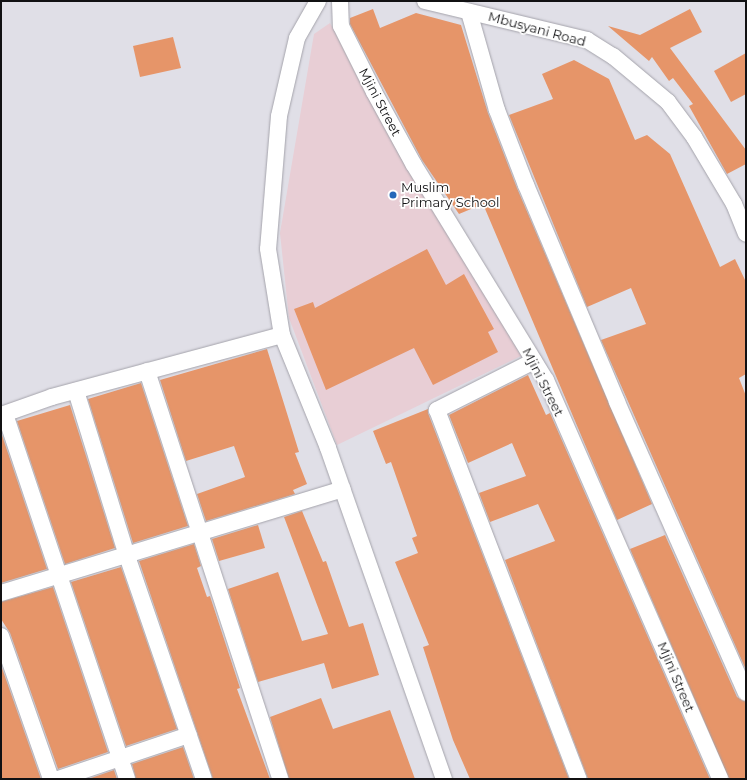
<!DOCTYPE html>
<style>
body{margin:0}
#map{position:relative;width:747px;height:780px;overflow:hidden;background:#e0dfe7;font-family:Montserrat,sans-serif}
div>[style]{position:absolute}
[style*='--x']{left:calc(var(--x)*1px);top:calc(var(--y)*1px);width:calc(var(--w)*1px);rotate:calc(var(--a)*1deg)}
.education>*{inset:0;background:#e8ced5}
.building>*{inset:0;background:#e69569}
.roads{filter:drop-shadow(0 0 1px #a4a3ab) drop-shadow(0 0 1px #a4a3ab)}
.minor>*{height:16px;margin:-8px;padding:0 8px;transform-origin:8px;border-radius:8px;background:#fff}
.dots>*{width:11px;height:11px;translate:-50% -50%;box-sizing:border-box;border:2px solid #fff;border-radius:50%}
span{translate:-50% -50%;white-space:nowrap;text-align:center;line-height:1.15;-webkit-text-stroke:3.5px #fff;paint-order:stroke}
.street-label{font-size:13px;color:#111113}
.poi-label{font-size:13px;color:#111113}
.left{translate:0 -50%;text-align:left}
.frame{position:absolute;inset:0;border:2px solid #111113;pointer-events:none}
</style>
<div id="map">
<div class="education">
<div style="clip-path:polygon(330px 23px,521px 356px,337px 445px,289px 318px,280px 233px,314px 34px)"></div>
</div>
<div class="building">
<div style="clip-path:polygon(373px 9px,380px 28px,416px 13px,461px 25px,488px 113px,517px 188px,652px 504px,617px 520px,483px 204px,459px 214px,422px 160px,350px 24px,350px 18px)"></div>
<div style="clip-path:polygon(690px 9px,702px 32px,670px 48px,746px 150px,746px 164px,727px 174px,689px 106px,693px 104px,673px 78px,669px 81px,652px 57px,649px 61px,608px 26px,640px 35px)"></div>
<div style="clip-path:polygon(173px 37px,181px 68px,140px 77px,133px 46px)"></div>
<div style="clip-path:polygon(746px 53px,746px 94px,731px 102px,714px 71px)"></div>
<div style="clip-path:polygon(574px 60px,609px 79px,635px 140px,647px 135px,670px 154px,720px 267px,735px 259px,746px 282px,746px 374px,739px 378px,746px 396px,746px 670px,601px 340px,646px 324px,631px 288px,587px 307px,509px 115px,553px 99px,542px 74px)"></div>
<div style="clip-path:polygon(427px 249px,446px 285px,464px 274px,494px 329px,488px 332px,498px 352px,433px 385px,414px 348px,326px 390px,294px 309px,313px 302px,315px 308px)"></div>
<div style="clip-path:polygon(267px 349px,299px 452px,295px 453px,307px 484px,293px 490px,295px 494px,206px 521px,197px 494px,245px 477px,234px 446px,186px 461px,160px 380px)"></div>
<div style="clip-path:polygon(528px 375px,546px 415px,550px 413px,710px 779px,588px 779px,505px 560px,555px 541px,538px 504px,490px 522px,479px 493px,526px 476px,512px 443px,468px 463px,449px 415px)"></div>
<div style="clip-path:polygon(141px 383px,188px 526px,133px 543px,88px 399px)"></div>
<div style="clip-path:polygon(70px 405px,115px 548px,65px 564px,17px 421px)"></div>
<div style="clip-path:polygon(428px 409px,428px 413px,569px 779px,470px 779px,453px 740px,423px 647px,429px 645px,395px 562px,418px 553px,412px 538px,417px 536px,391px 462px,386px 464px,373px 431px)"></div>
<div style="clip-path:polygon(1px 432px,47px 569px,1px 583px)"></div>
<div style="clip-path:polygon(302px 511px,323px 562px,326px 561px,349px 627px,363px 623px,379px 675px,332px 689px,324px 663px,258px 682px,228px 589px,278px 572px,302px 641px,328px 634px,284px 517px)"></div>
<div style="clip-path:polygon(258px 525px,265px 548px,219px 561px,212px 539px)"></div>
<div style="clip-path:polygon(665px 535px,737px 697px,746px 702px,746px 779px,729px 779px,630px 549px)"></div>
<div style="clip-path:polygon(194px 544px,201px 566px,197px 568px,207px 597px,210px 596px,240px 688px,237px 689px,270px 779px,213px 779px,139px 561px)"></div>
<div style="clip-path:polygon(121px 567px,177px 729px,126px 746px,71px 582px)"></div>
<div style="clip-path:polygon(53px 587px,108px 752px,58px 769px,10px 633px,1px 619px,1px 602px)"></div>
<div style="clip-path:polygon(1px 665px,41px 779px,1px 779px)"></div>
<div style="clip-path:polygon(321px 698px,333px 729px,390px 710px,415px 779px,289px 779px,270px 717px)"></div>
<div style="clip-path:polygon(183px 747px,194px 779px,136px 779px,132px 764px)"></div>
<div style="clip-path:polygon(114px 770px,117px 779px,88px 779px)"></div>
</div>
<div class="roads">
<div class="minor">
<div style="--x:318;--y:1;--w:43;--a:119.6"></div>
<div style="--x:297;--y:38;--w:80;--a:103"></div>
<div style="--x:279;--y:116;--w:133;--a:94.7"></div>
<div style="--x:268;--y:249;--w:87;--a:80.8"></div>
<div style="--x:282;--y:335;--w:122;--a:67.8"></div>
<div style="--x:328;--y:448;--w:351;--a:70.7"></div>
<div style="--x:340;--y:1;--w:25;--a:88"></div>
<div style="--x:341;--y:26;--w:74;--a:63.4"></div>
<div style="--x:374;--y:92;--w:83;--a:61.3"></div>
<div style="--x:414;--y:165;--w:252;--a:58.5"></div>
<div style="--x:546;--y:380;--w:435;--a:66.4"></div>
<div style="--x:425;--y:1;--w:167;--a:13.5"></div>
<div style="--x:587;--y:40;--w:31;--a:32"></div>
<div style="--x:613;--y:56;--w:72;--a:39.9"></div>
<div style="--x:668;--y:102;--w:44;--a:53.4"></div>
<div style="--x:694;--y:137;--w:78;--a:59.2"></div>
<div style="--x:734;--y:204;--w:32;--a:68"></div>
<div style="--x:469;--y:12;--w:102;--a:74.1"></div>
<div style="--x:497;--y:110;--w:80;--a:68.9"></div>
<div style="--x:526;--y:185;--w:235;--a:67.2"></div>
<div style="--x:617;--y:402;--w:318;--a:66.1"></div>
<div style="--x:534;--y:361;--w:109;--a:153.2"></div>
<div style="--x:437;--y:410;--w:395;--a:69"></div>
<div style="--x:147;--y:371;--w:429;--a:71.9"></div>
<div style="--x:76;--y:391;--w:170;--a:72.8"></div>
<div style="--x:126;--y:553;--w:239;--a:71"></div>
<div style="--x:5;--y:414;--w:385;--a:71.5"></div>
<div style="--x:1;--y:415;--w:54;--a:-19.4"></div>
<div style="--x:52;--y:397;--w:238;--a:-15.1"></div>
<div style="--x:1;--y:593;--w:357;--a:-16.9"></div>
<div style="--x:1;--y:636;--w:151;--a:70.7"></div>
<div style="--x:58;--y:779;--w:138;--a:-18.6"></div>
</div>
</div>
<div class="dots">
<div style="left:393px;top:195px;background:#2568b9"></div>
</div>
<div class="street-label">
<span style="left:537px;top:29px;rotate:15deg">Mbusyani Road</span>
<span style="left:380px;top:102px;rotate:62deg">Mjini Street</span>
<span style="left:543px;top:382px;rotate:63deg">Mjini Street</span>
<span style="left:676px;top:677px;rotate:67deg">Mjini Street</span>
</div>
<div class="poi-label">
<span class="left" style="left:401px;top:195px">Muslim<br>Primary School</span>
</div>
<div class="frame"></div>
</div>
